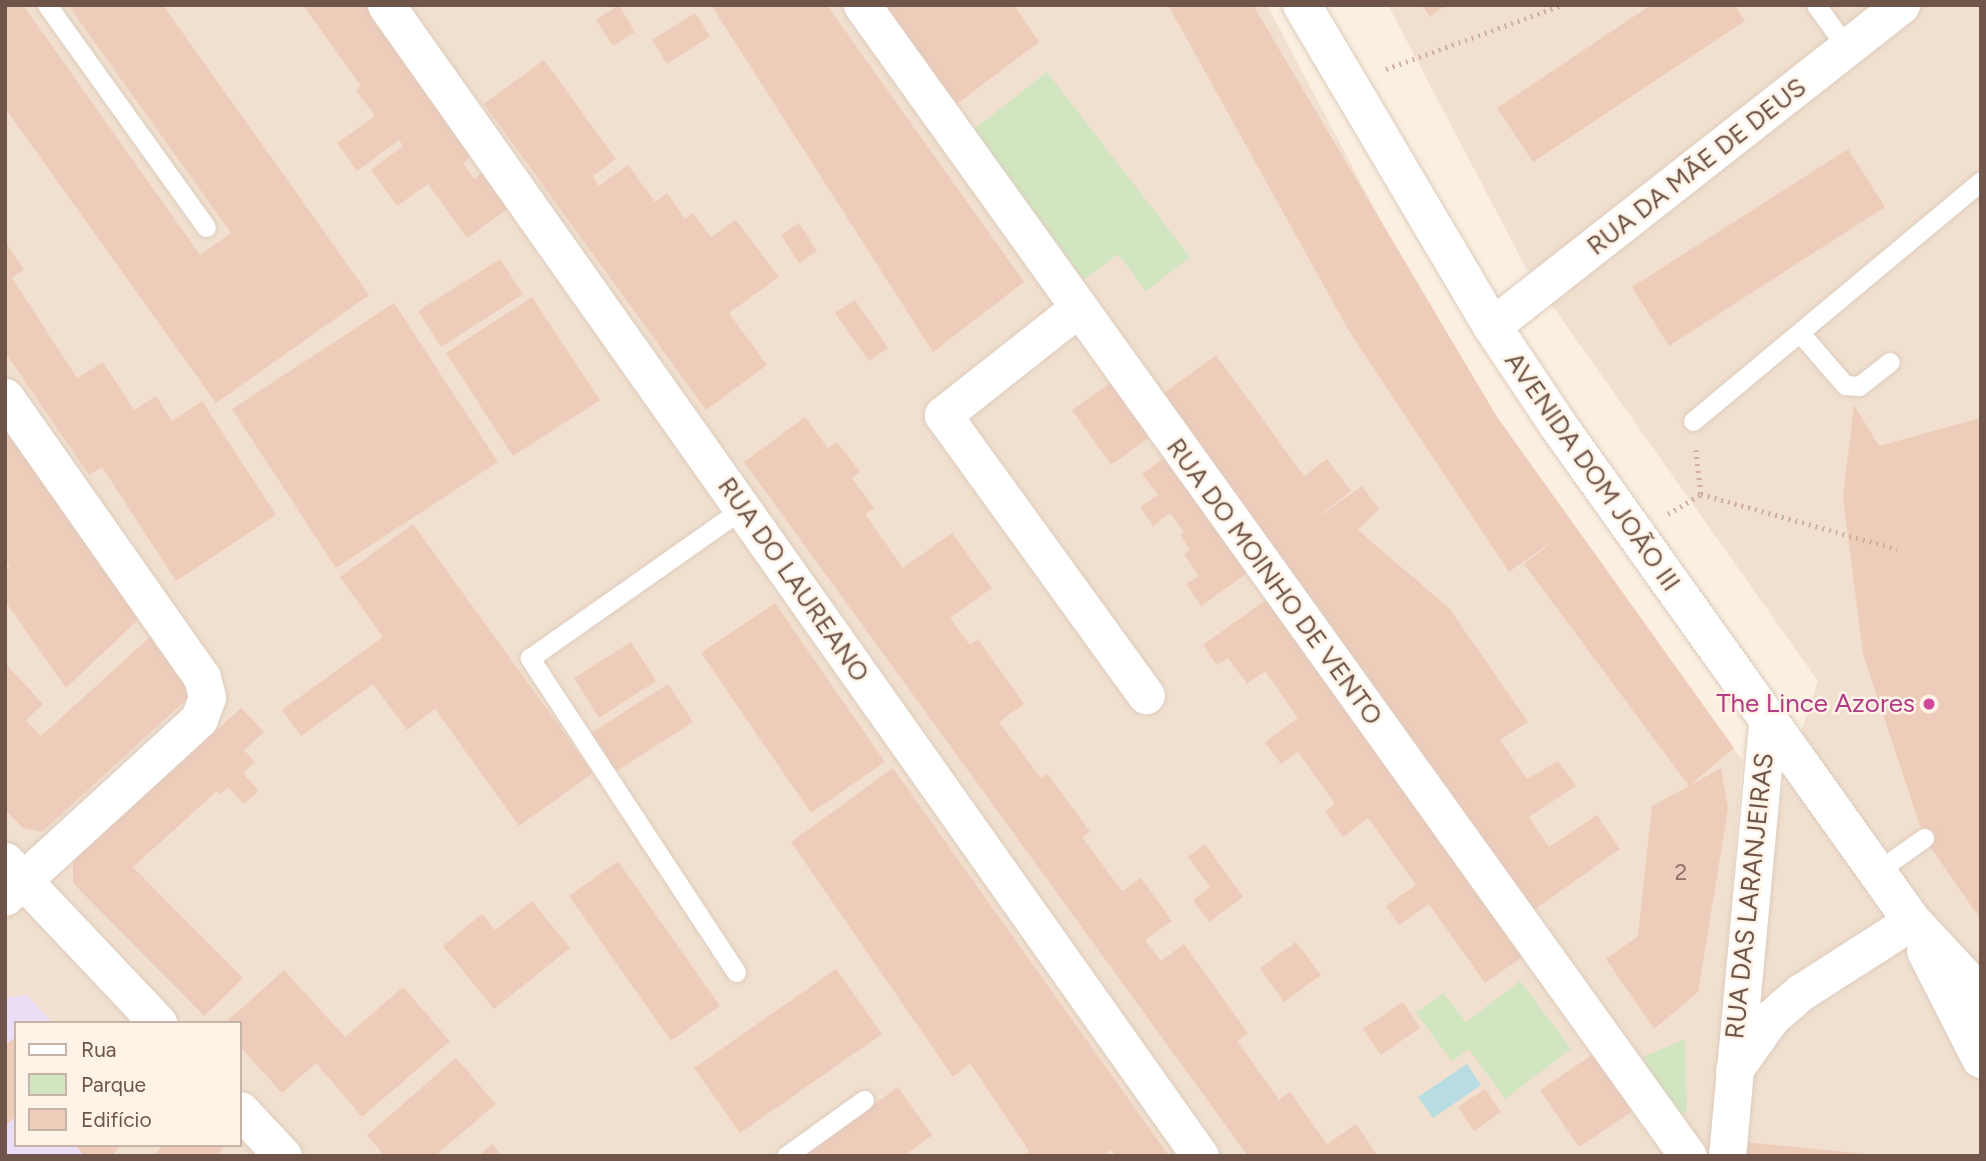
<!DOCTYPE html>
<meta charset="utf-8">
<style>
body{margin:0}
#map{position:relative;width:1986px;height:1161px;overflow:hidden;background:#faefe0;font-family:Figtree,sans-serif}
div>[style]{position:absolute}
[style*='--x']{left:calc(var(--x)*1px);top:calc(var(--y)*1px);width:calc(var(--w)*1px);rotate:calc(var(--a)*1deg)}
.residential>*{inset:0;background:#f1e0cf}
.education>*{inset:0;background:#ecddf6}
.green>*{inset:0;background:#d1e6c0}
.water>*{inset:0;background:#b7dde2}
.building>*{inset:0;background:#eeccba}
.path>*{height:4.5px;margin-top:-2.25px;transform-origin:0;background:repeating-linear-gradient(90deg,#d2b09e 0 2px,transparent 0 7px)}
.roads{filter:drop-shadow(0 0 2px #ddcbbd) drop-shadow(0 0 2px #ddcbbd)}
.service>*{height:19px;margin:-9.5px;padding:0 9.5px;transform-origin:9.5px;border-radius:9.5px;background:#fff}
.minor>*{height:37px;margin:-18.5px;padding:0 18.5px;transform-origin:18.5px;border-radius:18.5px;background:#fff}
.secondary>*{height:38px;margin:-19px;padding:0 19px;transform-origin:19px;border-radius:19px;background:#fff}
.dots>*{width:19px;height:19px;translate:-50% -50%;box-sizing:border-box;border:4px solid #fef3e6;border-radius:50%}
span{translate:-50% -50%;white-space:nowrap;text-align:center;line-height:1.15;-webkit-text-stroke:5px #fef3e6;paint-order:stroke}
.number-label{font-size:23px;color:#8f7365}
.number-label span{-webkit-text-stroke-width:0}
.street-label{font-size:26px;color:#6f5549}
.hotel-label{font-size:26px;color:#b23c85}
.right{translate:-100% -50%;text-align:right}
.frame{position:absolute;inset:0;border:7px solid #6f5549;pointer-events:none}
.legend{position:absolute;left:14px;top:1021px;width:228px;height:126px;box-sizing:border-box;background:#fef3e6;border:2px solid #c5b4a7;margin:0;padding:9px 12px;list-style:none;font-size:21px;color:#6f5549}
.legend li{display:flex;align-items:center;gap:14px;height:35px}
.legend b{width:35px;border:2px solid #c5b4a7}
</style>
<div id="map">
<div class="residential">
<div style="clip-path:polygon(evenodd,5px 5px,1267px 5px,1418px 291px,1497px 417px,1742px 760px,1711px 1156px,5px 1156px,5px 5px,16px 1023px,240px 1023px,240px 1145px,16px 1145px,16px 1023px)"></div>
<div style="clip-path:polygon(1388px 5px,1981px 5px,1981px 1156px,1714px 1156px,1737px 924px,1818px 681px,1527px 270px)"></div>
</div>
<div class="education">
<div style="clip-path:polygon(27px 995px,53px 1023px,16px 1023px,16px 1145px,122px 1145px,111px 1156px,5px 1156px,5px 998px)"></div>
</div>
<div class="green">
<div style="clip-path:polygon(1047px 72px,1190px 257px,1146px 291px,1118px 254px,1084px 280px,974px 129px)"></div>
<div style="clip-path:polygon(1520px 981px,1571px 1049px,1505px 1099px,1469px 1049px,1452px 1061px,1416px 1013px,1443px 993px,1466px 1022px)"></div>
<div style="clip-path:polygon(1685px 1039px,1687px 1112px,1673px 1115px,1643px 1057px)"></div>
</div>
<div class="water">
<div style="clip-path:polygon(1467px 1064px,1481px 1085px,1433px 1118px,1418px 1097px)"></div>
</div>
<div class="building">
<div style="clip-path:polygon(5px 5px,23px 5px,200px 255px,231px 233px,68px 5px,163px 5px,369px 295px,216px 403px,5px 108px)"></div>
<div style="clip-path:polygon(303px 5px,371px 5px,478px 152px,463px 163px,474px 179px,487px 169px,513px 205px,467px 238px,428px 184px,397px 206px,371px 170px,403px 146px,399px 140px,357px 171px,337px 143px,375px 116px,356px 90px,361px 86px)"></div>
<div style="clip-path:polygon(619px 5px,635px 32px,613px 46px,596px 20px)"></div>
<div style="clip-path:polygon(711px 5px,827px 5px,1024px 282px,933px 352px)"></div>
<div style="clip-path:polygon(878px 5px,1014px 5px,1039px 42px,953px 107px)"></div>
<div style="clip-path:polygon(1168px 5px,1253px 5px,1497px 417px,1734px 748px,1689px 786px,1721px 768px,1728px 809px,1698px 992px,1654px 1029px,1606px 959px,1638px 936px,1652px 806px,1689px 786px,1524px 564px,1561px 535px,1509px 572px,1349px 331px)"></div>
<div style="clip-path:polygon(1422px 5px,1446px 5px,1430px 17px)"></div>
<div style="clip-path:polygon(1651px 5px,1735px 5px,1745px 21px,1533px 162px,1497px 108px)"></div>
<div style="clip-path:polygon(695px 13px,710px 36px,667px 64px,652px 40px)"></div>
<div style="clip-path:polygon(544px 60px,616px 159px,593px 176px,599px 186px,628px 165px,655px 202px,667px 193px,685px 219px,693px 213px,711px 237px,736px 220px,779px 277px,729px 313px,767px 365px,706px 410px,484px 104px)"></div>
<div style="clip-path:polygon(1848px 149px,1885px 207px,1669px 346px,1632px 287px)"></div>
<div style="clip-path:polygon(799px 223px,817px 251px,799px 263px,781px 235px)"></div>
<div style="clip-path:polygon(5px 241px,24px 270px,12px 278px,77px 378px,103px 362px,134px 410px,156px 396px,172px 421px,202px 401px,276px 515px,176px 581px,102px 467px,89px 475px,5px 352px)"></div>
<div style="clip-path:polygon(500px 259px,523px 294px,441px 347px,418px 311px)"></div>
<div style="clip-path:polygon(532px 297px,600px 400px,513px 456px,446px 353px)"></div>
<div style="clip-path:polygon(855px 300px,888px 348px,869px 361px,835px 313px)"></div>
<div style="clip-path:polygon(394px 303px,498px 462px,336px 568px,232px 409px)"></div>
<div style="clip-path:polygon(1216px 355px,1304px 476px,1327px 459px,1351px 491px,1308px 524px,1362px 486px,1379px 509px,1358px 530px,1449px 608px,1528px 722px,1500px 740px,1527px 779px,1558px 761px,1576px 786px,1529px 817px,1549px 847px,1597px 815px,1620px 849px,1527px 915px,1160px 396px)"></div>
<div style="clip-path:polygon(1118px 378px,1156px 433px,1111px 465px,1072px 410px)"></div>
<div style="clip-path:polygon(1854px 405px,1879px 446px,1981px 418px,1981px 920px,1924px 838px,1863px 654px,1843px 497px)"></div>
<div style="clip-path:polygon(805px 417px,828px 448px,837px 442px,860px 472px,852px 478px,874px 508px,865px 514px,903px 568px,952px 533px,992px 588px,950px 618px,970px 645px,978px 639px,1024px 704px,999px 722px,1041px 778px,1047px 773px,1069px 803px,1090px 832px,1082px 837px,1122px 891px,1141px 878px,1172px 921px,1145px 940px,1161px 961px,1184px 944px,1248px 1033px,1237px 1041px,1279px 1100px,1290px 1092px,1327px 1144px,1356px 1124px,1378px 1156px,1248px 1156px,744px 462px)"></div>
<div style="clip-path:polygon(5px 423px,142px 616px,66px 688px,5px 601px,5px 570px,10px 566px,5px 559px)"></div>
<div style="clip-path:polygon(1174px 451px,1256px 567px,1201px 606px,1186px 584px,1199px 576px,1184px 554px,1190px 550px,1180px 535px,1184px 532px,1170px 513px,1153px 526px,1140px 507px,1158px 495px,1142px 474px)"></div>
<div style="clip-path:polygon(413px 524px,593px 773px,519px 826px,435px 709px,407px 730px,373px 684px,301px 736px,282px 710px,383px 637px,340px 577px)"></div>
<div style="clip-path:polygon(1277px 592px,1531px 951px,1485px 983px,1429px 904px,1399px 925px,1386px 906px,1416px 885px,1368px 818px,1343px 837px,1325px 811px,1335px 804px,1298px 752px,1281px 764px,1265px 742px,1298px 718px,1265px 671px,1247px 684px,1228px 658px,1217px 665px,1203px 645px)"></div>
<div style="clip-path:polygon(775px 603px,885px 762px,811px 813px,701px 653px)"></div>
<div style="clip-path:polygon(152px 635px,189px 676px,190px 696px,42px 832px,23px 828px,5px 809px,5px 663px,43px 704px,26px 720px,41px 736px)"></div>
<div style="clip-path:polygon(631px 642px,656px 681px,599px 718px,574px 678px)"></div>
<div style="clip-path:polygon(668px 684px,693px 722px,615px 772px,591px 733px)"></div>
<div style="clip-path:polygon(241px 708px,264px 732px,244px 750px,255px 762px,243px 773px,259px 791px,244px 804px,228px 787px,220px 794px,217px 791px,133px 867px,243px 978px,204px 1016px,73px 883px,73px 861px)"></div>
<div style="clip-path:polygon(893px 768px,1169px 1156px,1116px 1156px,1111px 1150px,1102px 1156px,1023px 1156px,1029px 1151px,970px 1063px,953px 1077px,791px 842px)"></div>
<div style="clip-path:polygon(1205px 844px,1243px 897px,1209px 922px,1193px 900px,1210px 887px,1188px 857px)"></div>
<div style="clip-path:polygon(618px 861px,720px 1006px,671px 1041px,569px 896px)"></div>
<div style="clip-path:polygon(532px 901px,570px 948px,494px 1009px,443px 946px,482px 914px,495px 930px)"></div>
<div style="clip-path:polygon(1296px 942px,1321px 975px,1284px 1002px,1260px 968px)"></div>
<div style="clip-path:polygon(836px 969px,882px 1034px,740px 1133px,694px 1068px)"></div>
<div style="clip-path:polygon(284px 970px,345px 1037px,403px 987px,450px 1041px,362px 1117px,316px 1063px,282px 1093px,240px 1047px,240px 1023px,225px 1023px)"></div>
<div style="clip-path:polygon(1403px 1002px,1420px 1028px,1381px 1055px,1363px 1029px)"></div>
<div style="clip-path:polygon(16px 1036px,16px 1116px,5px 1126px,5px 1046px)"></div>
<div style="clip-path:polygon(1601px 1049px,1640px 1106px,1579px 1147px,1540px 1090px)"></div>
<div style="clip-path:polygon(456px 1058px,496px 1104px,435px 1156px,385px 1156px,367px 1135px)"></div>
<div style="clip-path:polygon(898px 1087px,932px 1135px,904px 1156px,802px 1156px)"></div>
<div style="clip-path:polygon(1485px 1089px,1501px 1112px,1474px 1131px,1458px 1107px)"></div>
<div style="clip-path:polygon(1744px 1142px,1866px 1154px,1866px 1156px,1743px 1156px)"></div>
<div style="clip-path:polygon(492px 1144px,502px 1156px,479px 1156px)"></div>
<div style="clip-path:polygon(75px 1145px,122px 1145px,111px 1156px,84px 1156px)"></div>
<div style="clip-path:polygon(164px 1145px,222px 1145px,224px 1148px,215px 1156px,153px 1156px)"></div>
</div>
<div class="path">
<div style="--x:1386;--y:69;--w:187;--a:-20"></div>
<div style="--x:1696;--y:450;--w:44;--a:83.5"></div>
<div style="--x:1668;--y:514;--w:39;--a:-31"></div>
<div style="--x:1701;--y:494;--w:204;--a:15.7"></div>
</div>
<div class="roads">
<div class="service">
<div style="--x:47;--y:5;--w:273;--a:54.4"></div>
<div style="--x:1816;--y:5;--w:54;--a:54"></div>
<div style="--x:1800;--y:333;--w:69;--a:49.1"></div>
<div style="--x:1845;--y:385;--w:14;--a:4"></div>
<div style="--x:1859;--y:386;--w:39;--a:-38"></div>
<div style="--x:1693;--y:421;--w:375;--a:-39.8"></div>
<div style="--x:1876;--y:872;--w:59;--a:-35.3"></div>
<div style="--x:736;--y:972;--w:376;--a:-123.3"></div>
<div style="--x:530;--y:658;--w:259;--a:-35.1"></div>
<div style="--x:786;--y:1156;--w:96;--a:-35.7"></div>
</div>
<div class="minor">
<div style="--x:386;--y:5;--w:1410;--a:54.73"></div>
<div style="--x:862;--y:5;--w:1417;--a:54.34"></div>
<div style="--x:1077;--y:309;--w:171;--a:141.7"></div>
<div style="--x:943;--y:415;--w:346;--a:54.1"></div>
<div style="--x:1492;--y:326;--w:520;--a:-38.13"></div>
<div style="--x:5;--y:397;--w:342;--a:54.9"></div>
<div style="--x:202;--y:677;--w:21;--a:76"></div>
<div style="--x:207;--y:697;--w:23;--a:110"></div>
<div style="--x:199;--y:719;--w:263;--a:137.5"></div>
<div style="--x:5;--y:861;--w:223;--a:46.6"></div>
<div style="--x:1734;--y:1070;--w:64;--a:-54.6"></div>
<div style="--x:1771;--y:1018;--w:40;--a:-41"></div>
<div style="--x:1801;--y:992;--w:132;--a:-32.6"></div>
<div style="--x:240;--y:1110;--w:63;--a:46.9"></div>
<div style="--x:1727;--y:1156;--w:435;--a:-84.7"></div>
</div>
<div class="secondary">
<div style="--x:1302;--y:5;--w:373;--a:59.4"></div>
<div style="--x:1492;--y:326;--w:119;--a:56.3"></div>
<div style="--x:1558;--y:425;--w:609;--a:54.48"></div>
<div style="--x:1912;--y:921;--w:101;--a:47"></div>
<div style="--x:1926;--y:951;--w:121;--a:63"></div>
</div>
</div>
<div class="dots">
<div style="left:1929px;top:704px;background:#d1479c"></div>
</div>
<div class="number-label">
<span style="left:1681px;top:872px">2</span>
</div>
<div class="street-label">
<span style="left:1697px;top:167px;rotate:-38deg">RUA DA MÃE DE DEUS</span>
<span style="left:1592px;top:472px;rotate:55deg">AVENIDA DOM JOÃO III</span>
<span style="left:793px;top:580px;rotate:55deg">RUA DO LAUREANO</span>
<span style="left:1274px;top:582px;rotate:54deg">RUA DO MOINHO DE VENTO</span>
<span style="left:1750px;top:896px;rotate:-84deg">RUA DAS LARANJEIRAS</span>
</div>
<div class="hotel-label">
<span class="right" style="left:1915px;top:704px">The Lince Azores</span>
</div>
<div class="frame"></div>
<ul class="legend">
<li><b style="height:9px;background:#fff"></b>Rua</li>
<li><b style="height:19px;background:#d1e6c0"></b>Parque</li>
<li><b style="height:19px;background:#eeccba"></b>Edifício</li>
</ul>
</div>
